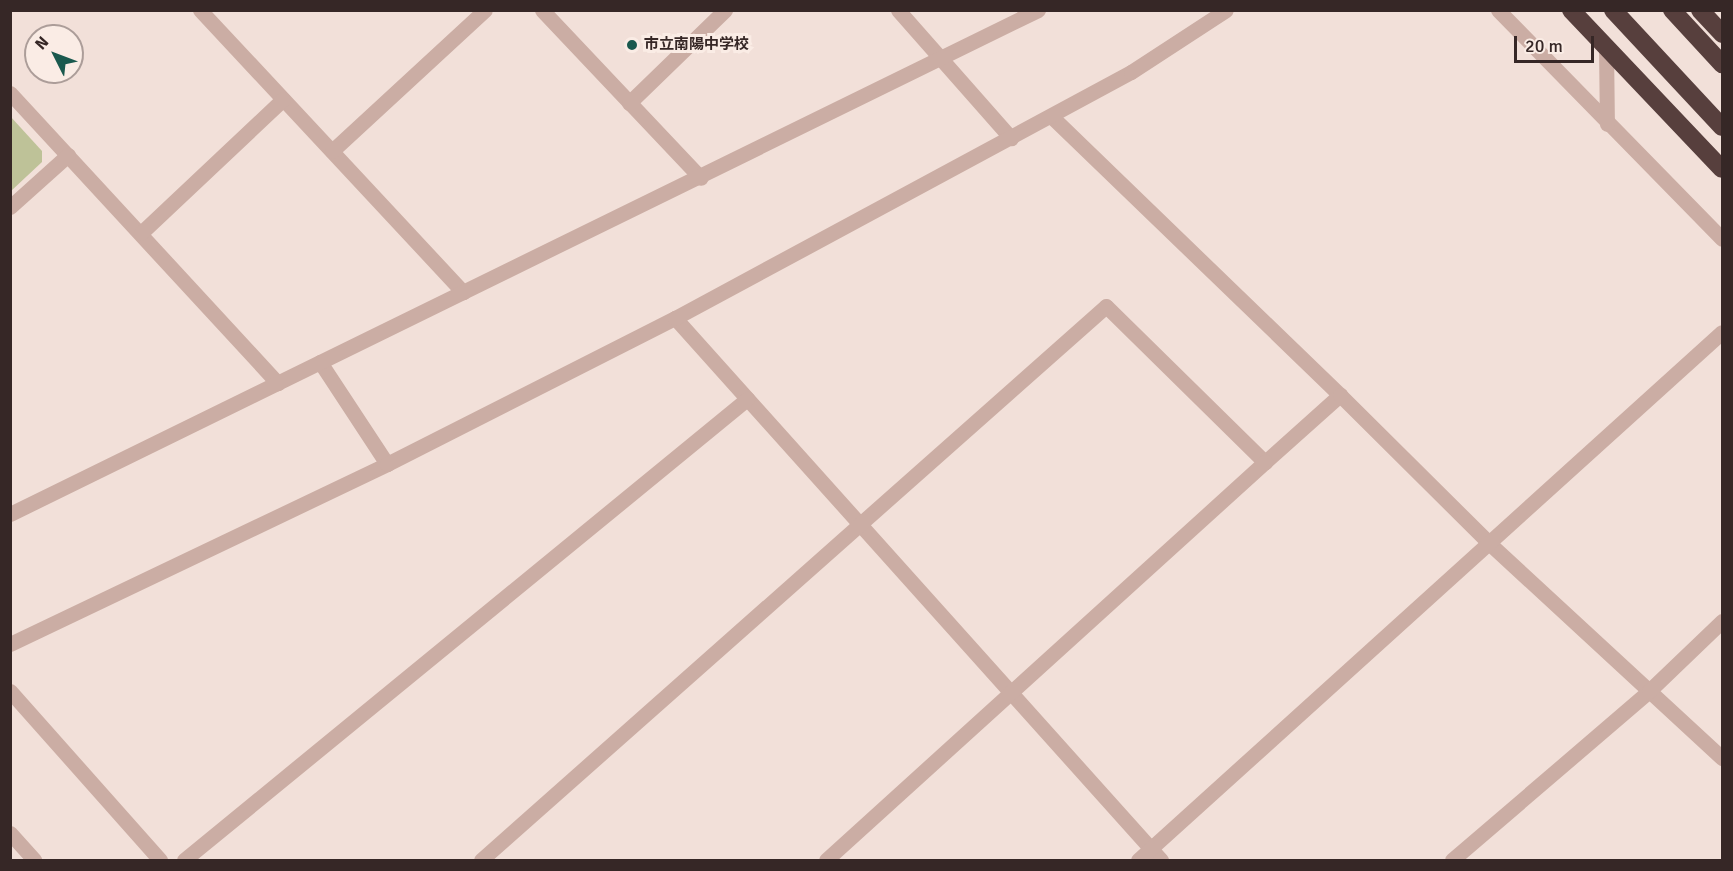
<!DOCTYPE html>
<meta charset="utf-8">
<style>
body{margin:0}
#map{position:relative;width:1733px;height:871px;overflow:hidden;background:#f2e0d9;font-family:Signika,"Noto Sans JP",sans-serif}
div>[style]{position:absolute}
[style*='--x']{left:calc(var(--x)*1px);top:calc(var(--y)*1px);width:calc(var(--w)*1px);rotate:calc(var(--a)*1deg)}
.green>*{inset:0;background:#bec298}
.street>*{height:15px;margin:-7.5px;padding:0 7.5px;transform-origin:7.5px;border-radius:7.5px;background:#cbada4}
.highway>*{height:18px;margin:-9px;padding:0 9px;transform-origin:9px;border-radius:9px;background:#573f3d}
.dots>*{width:16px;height:16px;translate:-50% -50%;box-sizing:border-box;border:3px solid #faece5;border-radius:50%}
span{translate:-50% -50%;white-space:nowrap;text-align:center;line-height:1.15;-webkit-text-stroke:6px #faece5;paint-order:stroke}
.poi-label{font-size:15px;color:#362726;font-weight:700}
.left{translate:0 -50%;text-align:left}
.frame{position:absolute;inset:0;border:12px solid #362726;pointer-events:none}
.north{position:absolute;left:24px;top:24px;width:60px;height:60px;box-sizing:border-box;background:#faece5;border:2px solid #ac9d99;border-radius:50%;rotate:312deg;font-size:16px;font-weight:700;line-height:24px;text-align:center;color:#362726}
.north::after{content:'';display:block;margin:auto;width:21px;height:27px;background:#1a594e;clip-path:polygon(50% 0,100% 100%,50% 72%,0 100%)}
.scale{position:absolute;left:1514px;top:36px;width:80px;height:27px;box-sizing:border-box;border:3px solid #362726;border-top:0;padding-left:8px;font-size:18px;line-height:21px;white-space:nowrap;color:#362726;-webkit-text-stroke:4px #faece5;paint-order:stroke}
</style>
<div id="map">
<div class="green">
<div style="clip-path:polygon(10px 116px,42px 151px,42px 162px,11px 191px)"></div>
</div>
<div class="street">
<div style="--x:200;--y:10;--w:386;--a:47"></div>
<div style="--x:542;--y:10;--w:231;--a:46.6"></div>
<div style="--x:898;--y:10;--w:171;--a:48.6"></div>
<div style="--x:1498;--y:10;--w:320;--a:45.6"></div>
<div style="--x:1606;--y:47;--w:77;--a:89.3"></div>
<div style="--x:10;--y:93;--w:395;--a:47.3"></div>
<div style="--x:629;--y:103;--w:134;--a:-44.1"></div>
<div style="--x:1051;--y:116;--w:402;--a:44"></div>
<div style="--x:332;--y:151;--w:208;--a:-42.7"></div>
<div style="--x:10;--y:207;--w:78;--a:-41.9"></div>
<div style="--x:141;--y:233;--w:195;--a:-43.3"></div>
<div style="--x:675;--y:318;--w:728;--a:48.12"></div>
<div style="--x:320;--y:362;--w:122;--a:56.7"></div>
<div style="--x:10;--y:514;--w:1145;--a:-26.12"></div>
<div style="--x:10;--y:644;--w:418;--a:-25.5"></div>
<div style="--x:387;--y:464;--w:323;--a:-26.9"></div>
<div style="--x:675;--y:318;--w:518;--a:-28.35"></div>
<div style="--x:1131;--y:72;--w:113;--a:-33.1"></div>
<div style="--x:10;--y:691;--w:226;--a:48.4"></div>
<div style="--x:10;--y:833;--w:36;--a:48"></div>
<div style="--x:184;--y:860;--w:728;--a:-39.31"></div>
<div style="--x:481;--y:860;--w:835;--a:-41.55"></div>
<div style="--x:1106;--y:306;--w:223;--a:44.5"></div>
<div style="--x:1265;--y:462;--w:101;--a:-41.8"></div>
<div style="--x:1340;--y:395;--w:211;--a:44.8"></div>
<div style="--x:1490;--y:544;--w:316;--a:42.7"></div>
<div style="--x:826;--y:860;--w:593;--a:-42.2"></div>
<div style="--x:1138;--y:860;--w:787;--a:-42.12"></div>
<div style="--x:1452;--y:860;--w:260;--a:-40.6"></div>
<div style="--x:1649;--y:691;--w:101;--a:-43.8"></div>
</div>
<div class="highway">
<div style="--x:1571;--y:10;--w:219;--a:46.5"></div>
<div style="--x:1613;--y:10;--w:160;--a:47"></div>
<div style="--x:1672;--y:10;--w:74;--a:47.2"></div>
<div style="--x:1700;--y:10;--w:33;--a:47"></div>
</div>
<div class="dots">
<div style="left:632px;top:45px;background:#1a594e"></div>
</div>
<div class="poi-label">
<span class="left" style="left:644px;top:45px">市立南陽中学校</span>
</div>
<div class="frame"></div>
<div class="north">N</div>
<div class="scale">20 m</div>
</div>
